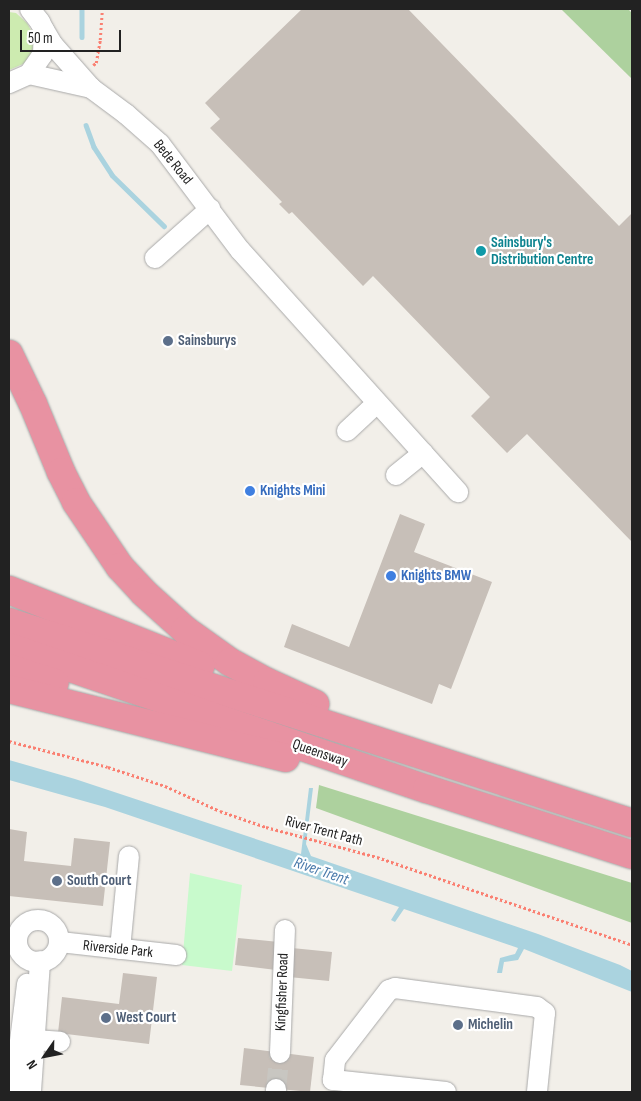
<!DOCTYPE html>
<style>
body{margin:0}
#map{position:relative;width:641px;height:1101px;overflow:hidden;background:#f2efe9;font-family:"Sofia Sans Condensed",sans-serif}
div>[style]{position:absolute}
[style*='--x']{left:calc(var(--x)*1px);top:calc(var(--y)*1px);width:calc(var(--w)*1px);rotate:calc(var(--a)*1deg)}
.grass>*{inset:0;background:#cdebb0}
.forest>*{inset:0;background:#add19e}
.park>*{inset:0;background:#c8facc}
.water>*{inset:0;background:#aad3df}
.stream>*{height:4.5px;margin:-2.25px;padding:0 2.25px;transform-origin:2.25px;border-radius:2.25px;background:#aad3df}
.building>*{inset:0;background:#c7bfb8}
.minor-tunnel>*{height:20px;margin-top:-10px;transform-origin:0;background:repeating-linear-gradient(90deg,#c8c6c1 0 20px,transparent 0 30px)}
.path>*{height:2.5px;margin-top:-1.25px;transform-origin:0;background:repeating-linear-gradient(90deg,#fa8072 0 2.5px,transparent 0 5px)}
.roads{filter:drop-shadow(0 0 1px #a9a9a9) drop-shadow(0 0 1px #a9a9a9)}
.minor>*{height:20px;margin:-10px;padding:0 10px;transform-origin:10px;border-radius:10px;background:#fff}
.minor>.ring{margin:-10px;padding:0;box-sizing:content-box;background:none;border:20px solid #fff;border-radius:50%}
.highway>*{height:28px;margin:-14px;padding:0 14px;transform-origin:14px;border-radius:14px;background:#e892a2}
.dots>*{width:14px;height:14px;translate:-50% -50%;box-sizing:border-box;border:2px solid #fff;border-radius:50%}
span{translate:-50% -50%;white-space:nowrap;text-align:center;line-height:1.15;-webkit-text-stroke:4.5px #fff;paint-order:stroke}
.street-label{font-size:15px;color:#222}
.culture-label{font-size:15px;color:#0d838f;font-weight:700}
.left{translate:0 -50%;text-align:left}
.service-label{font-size:15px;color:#4e5e75;font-weight:700}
.shop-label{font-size:15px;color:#366cbe;font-weight:700}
.water-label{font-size:16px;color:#4a7aab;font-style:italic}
.frame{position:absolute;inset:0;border:10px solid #222;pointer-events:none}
.north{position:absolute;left:20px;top:1031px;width:50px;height:50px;-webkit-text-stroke:4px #fff;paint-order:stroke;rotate:237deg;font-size:14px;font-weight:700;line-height:20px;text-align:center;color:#222}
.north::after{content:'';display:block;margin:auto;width:18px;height:22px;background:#222;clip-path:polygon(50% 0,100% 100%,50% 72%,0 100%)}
.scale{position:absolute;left:20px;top:30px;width:101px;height:22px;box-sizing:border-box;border:2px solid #222;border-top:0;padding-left:6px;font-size:15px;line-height:18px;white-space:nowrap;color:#222;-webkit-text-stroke:4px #fff;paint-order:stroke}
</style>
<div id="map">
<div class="grass">
<div style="clip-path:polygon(9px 12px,16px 13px,27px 23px,32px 32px,34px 45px,30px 56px,23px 64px,9px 70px)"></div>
</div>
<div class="forest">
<div style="clip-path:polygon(561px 9px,628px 9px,632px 13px,632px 79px)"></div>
<div style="clip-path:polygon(319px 785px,632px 883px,632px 923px,316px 808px)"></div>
</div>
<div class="park">
<div style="clip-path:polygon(190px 873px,242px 885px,232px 971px,182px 965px)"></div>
</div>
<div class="water">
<div style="clip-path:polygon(9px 760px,75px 779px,301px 854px,309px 788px,313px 788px,306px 844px,311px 856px,538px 934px,620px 965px,632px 971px,632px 992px,524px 949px,518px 960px,504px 962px,502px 973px,497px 973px,500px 958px,515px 954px,518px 948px,404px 909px,395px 922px,391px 920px,399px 907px,105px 807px,9px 780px)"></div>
</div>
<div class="stream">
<div style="--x:82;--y:9;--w:28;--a:90"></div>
<div style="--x:86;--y:125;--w:23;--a:70"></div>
<div style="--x:94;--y:147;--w:33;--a:57"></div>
<div style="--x:112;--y:175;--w:73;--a:44.4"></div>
</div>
<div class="building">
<div style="clip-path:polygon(302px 9px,408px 9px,619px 226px,632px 213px,632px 542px,527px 434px,507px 453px,471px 416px,490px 397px,373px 276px,363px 286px,292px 212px,289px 214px,279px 204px,282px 202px,210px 128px,220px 119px,205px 103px)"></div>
<div style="clip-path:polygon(400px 514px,425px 524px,414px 552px,492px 582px,451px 689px,439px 684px,432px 704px,284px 647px,292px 624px,349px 647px)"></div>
<div style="clip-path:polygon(9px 829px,27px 832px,24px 861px,71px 866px,74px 838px,110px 842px,103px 906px,9px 896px)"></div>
<div style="clip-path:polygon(238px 938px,279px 942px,276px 970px,235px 965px)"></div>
<div style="clip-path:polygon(292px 948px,332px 952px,329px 981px,289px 977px)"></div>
<div style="clip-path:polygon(123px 973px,157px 977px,149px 1044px,58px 1033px,62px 997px,119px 1004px)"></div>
<div style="clip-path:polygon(244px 1048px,314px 1057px,310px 1092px,240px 1085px)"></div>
</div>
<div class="minor-tunnel">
<div style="--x:276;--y:1089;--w:36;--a:-84"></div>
</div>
<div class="path">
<div style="--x:93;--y:65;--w:4;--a:-34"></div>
<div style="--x:96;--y:63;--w:23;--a:-80"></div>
<div style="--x:100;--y:40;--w:31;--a:-86"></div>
<div style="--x:9;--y:741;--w:102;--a:14.7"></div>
<div style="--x:108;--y:767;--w:60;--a:18.4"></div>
<div style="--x:165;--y:786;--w:60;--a:24.4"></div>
<div style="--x:220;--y:811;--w:49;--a:19.2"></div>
<div style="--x:266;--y:827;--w:115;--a:15.1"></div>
<div style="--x:377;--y:857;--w:270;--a:19"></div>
</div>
<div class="roads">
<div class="minor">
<div style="--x:44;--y:30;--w:17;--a:59"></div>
<div style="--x:53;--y:45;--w:57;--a:48.5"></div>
<div style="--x:91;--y:88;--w:44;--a:36.6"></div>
<div style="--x:126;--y:114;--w:45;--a:41.4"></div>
<div style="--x:160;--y:144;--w:133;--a:53"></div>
<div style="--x:240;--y:250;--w:326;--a:48"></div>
<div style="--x:29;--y:74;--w:64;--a:12.7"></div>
<div style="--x:9;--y:83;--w:22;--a:-24"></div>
<div style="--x:29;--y:74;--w:24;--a:-55"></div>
<div style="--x:43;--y:54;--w:24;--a:-88"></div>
<div style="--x:44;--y:30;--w:9;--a:-117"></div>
<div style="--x:40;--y:22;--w:16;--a:-128"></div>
<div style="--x:155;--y:258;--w:74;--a:-41.7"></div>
<div style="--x:347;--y:431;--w:41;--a:-43"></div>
<div style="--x:396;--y:475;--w:35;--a:-39"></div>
<div class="ring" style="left:17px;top:920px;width:22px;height:22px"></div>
<div style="--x:60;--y:942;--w:117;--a:6.4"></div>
<div style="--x:120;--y:949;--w:93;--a:-84.5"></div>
<div style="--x:34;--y:1040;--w:26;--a:4"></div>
<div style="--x:280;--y:1053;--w:123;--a:-87.7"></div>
<div style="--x:14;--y:1089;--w:106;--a:-82.9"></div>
<div style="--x:31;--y:1091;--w:130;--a:-86"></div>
<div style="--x:276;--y:1092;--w:3;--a:-90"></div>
<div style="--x:446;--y:1092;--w:114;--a:-173.9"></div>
<div style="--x:333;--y:1080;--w:20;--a:-84"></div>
<div style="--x:335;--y:1060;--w:88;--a:-52.4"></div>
<div style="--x:389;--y:990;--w:6;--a:-18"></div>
<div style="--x:395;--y:988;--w:143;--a:7.6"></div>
<div style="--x:537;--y:1007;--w:10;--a:37"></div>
<div style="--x:545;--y:1013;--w:79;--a:95.8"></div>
</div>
<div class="highway">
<div style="--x:9;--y:354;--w:55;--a:64.4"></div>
<div style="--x:33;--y:404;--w:74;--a:67.6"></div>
<div style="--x:61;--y:472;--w:34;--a:63"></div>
<div style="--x:76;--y:502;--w:78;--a:55.9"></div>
<div style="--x:120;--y:567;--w:34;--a:47"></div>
<div style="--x:143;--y:592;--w:57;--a:42.1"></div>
<div style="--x:185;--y:630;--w:55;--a:35.4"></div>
<div style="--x:230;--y:662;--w:42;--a:28.4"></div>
<div style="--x:267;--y:682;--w:53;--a:24.6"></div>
<div style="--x:9;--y:590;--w:206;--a:21.6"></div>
<div style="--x:9;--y:622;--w:655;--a:17.88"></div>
<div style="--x:9;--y:647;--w:441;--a:18.8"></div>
<div style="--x:427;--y:789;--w:215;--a:17.8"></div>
<div style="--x:9;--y:668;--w:48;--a:18.1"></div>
<div style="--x:9;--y:689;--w:285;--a:14"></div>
</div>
</div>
<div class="dots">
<div style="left:481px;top:251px;background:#0f9aa8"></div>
<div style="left:168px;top:341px;background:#5c6f8a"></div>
<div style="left:250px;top:491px;background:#3f7fe0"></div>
<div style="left:391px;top:576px;background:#3f7fe0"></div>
<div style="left:57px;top:881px;background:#5c6f8a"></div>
<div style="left:106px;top:1018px;background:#5c6f8a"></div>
<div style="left:458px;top:1025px;background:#5c6f8a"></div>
</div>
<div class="street-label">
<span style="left:173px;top:162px;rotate:51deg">Bede Road</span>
<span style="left:320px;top:753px;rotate:19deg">Queensway</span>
<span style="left:324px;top:831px;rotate:15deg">River Trent Path</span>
<span style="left:118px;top:949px;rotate:6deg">Riverside Park</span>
<span style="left:282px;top:992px;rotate:-88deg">Kingfisher Road</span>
</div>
<div class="culture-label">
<span class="left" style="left:491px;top:251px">Sainsbury's<br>Distribution Centre</span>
</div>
<div class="service-label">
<span class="left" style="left:178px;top:341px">Sainsburys</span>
<span class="left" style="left:67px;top:881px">South Court</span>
<span class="left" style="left:116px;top:1018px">West Court</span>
<span class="left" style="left:468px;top:1025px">Michelin</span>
</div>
<div class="shop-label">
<span class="left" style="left:260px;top:491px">Knights Mini</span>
<span class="left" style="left:401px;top:576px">Knights BMW</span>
</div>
<div class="water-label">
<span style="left:321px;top:872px;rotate:19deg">River Trent</span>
</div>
<div class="frame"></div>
<div class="north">N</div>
<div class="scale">50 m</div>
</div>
